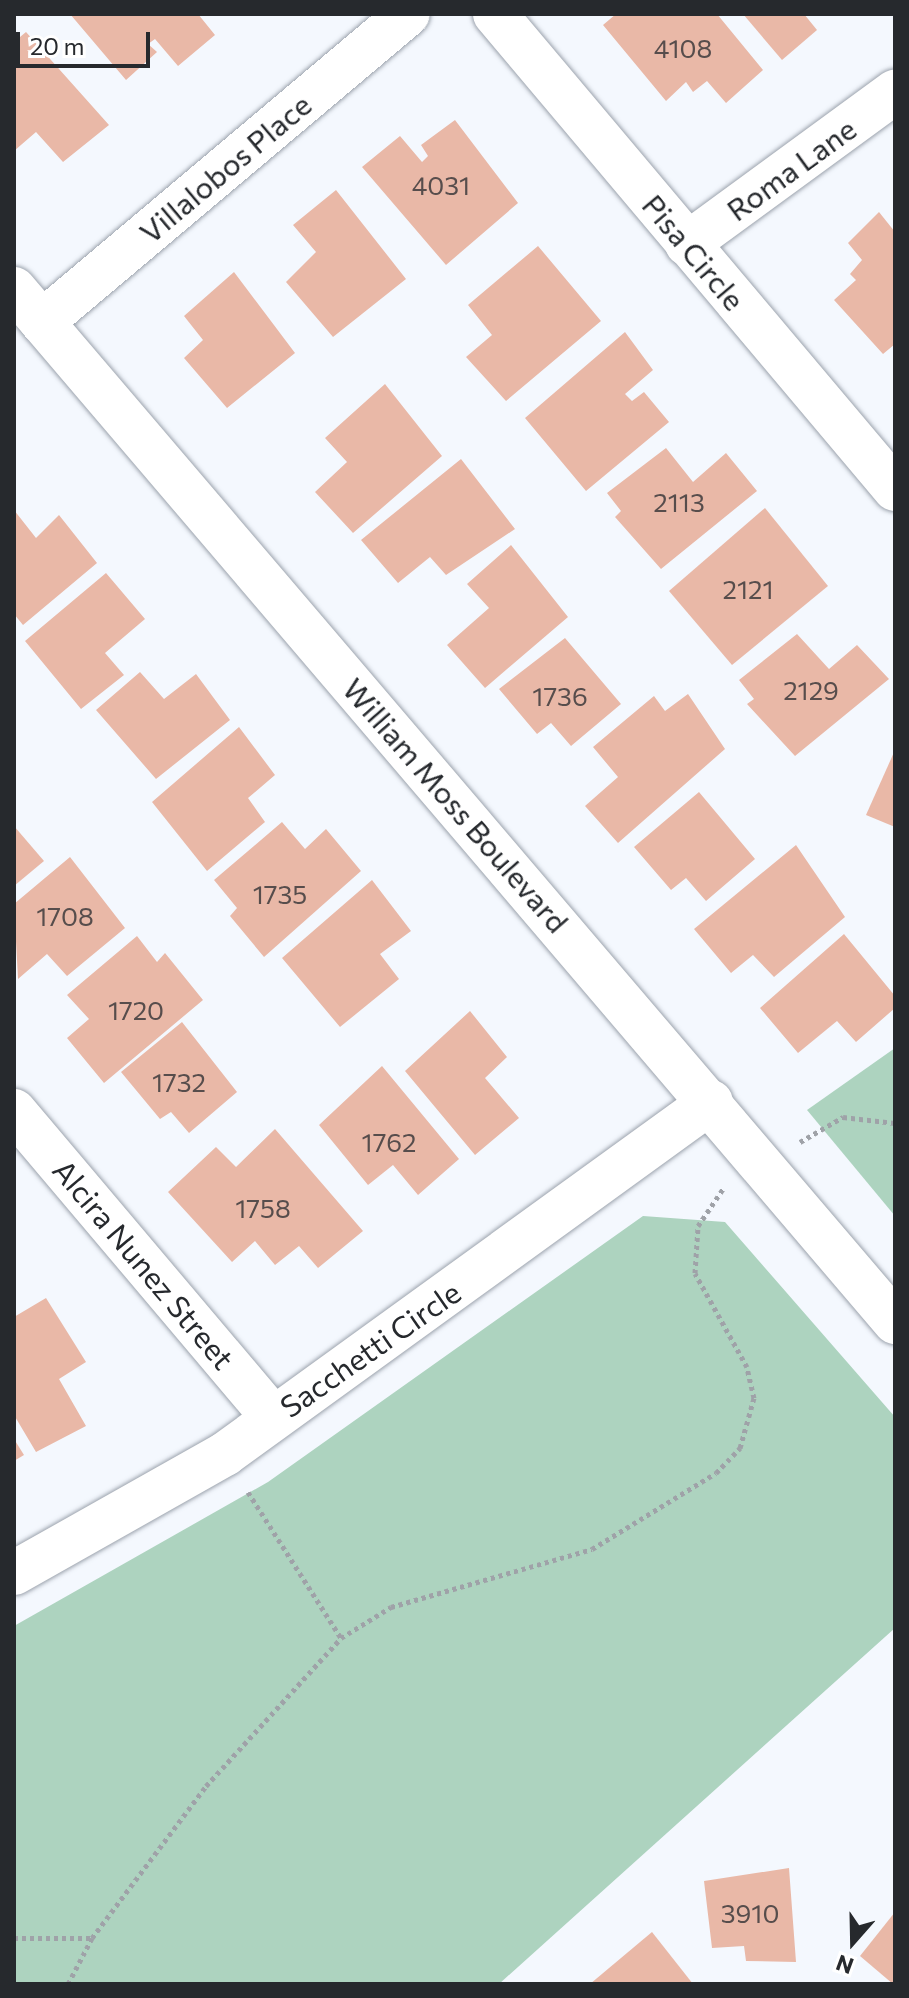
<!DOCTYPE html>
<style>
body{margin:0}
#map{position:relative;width:909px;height:1998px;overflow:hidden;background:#f4f8fe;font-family:Commissioner,sans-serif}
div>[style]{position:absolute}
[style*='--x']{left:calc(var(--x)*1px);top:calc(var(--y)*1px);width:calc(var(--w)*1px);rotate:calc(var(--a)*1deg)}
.green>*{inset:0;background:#add3bf}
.building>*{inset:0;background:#e9b8a7}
.path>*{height:5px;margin-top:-2.5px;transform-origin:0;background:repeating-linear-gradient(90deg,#9fa2a8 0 4px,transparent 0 8px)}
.roads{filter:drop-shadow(0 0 2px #9ca3ad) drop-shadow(0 0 2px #9ca3ad)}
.minor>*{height:44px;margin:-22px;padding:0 22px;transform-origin:22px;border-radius:22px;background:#fff}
.tertiary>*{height:44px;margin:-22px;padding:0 22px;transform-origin:22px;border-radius:22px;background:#fff}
span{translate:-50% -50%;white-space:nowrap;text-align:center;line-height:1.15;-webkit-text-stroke:8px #fff;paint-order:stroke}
.number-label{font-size:26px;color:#574d4c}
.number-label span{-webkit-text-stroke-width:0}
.street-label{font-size:30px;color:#26292d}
.frame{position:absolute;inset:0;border:16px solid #26292d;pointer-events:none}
.north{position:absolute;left:813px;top:1902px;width:80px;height:80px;-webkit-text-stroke:6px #fff;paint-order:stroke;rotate:200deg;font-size:22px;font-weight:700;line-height:32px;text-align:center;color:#26292d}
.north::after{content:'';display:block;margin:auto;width:28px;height:36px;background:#26292d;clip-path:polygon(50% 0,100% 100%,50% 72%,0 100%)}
.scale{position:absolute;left:16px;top:32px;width:134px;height:36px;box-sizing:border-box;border:4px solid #26292d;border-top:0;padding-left:10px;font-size:24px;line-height:28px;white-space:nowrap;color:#26292d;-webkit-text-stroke:6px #fff;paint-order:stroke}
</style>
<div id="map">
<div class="green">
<div style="clip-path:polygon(895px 1048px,895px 1216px,807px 1110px)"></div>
<div style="clip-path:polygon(643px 1216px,725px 1222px,895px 1417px,895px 1628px,499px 1984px,14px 1984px,14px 1626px,268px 1482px)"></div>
</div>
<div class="building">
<div style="clip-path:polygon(70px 14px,198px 14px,215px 35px,178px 66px,155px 39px,148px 44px,157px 52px,126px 80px)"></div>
<div style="clip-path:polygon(616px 14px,717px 14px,763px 70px,726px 103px,707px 81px,693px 92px,686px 82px,666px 101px,603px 25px)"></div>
<div style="clip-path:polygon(743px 14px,804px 14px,817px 30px,782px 60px)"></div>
<div style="clip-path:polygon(26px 32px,109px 125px,63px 162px,36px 132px,14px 151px,14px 42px)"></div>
<div style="clip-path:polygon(455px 120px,518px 203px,446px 265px,362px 167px,400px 136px,422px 162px,428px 156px,421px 145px)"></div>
<div style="clip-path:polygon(336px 190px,406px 279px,333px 337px,286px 282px,316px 252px,293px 225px)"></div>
<div style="clip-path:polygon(879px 212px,895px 232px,895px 344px,883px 354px,834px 300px,856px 280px,850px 274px,862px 260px,848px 243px)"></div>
<div style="clip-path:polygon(538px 246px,601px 321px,506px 401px,466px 357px,492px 335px,468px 305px)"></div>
<div style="clip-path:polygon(234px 272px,295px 353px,227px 408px,184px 358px,203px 340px,184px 316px)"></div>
<div style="clip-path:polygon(625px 332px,653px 370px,625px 394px,632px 401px,644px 392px,669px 422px,586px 491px,525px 418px)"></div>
<div style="clip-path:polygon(385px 384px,442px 456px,353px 533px,315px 492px,347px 462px,325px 438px)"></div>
<div style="clip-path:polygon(666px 448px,693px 482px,726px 453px,757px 491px,661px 569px,615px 517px,621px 511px,607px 493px)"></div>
<div style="clip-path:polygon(461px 459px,515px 529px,446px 575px,430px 557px,398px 583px,361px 540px)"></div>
<div style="clip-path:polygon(765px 508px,828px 586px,732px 665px,669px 591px)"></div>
<div style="clip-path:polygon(14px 510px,36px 538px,59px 515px,97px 563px,23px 625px,14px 614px)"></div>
<div style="clip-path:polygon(511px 545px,568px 617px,485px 688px,447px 645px,489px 608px,467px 584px)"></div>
<div style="clip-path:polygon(106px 573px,145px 619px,105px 653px,124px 675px,81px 709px,25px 641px)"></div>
<div style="clip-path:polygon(797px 634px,829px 669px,857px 645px,889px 679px,795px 756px,747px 704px,754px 699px,739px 680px)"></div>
<div style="clip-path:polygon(565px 638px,621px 704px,571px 746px,551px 723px,537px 734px,499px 689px)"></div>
<div style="clip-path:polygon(140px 672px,164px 699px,196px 674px,230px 720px,156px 779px,96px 710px)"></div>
<div style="clip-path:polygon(688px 694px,725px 749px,618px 843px,585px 806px,618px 777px,593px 747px,654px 696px,665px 711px)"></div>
<div style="clip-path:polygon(239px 727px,275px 775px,248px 798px,265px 822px,207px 871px,152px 802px)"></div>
<div style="clip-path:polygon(895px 750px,895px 827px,866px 815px)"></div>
<div style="clip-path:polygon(699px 792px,755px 859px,706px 901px,686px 878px,671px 890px,634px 847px)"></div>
<div style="clip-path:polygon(282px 822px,305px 849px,326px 829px,361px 871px,264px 957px,230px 916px,237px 908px,214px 880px)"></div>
<div style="clip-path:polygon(14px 826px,44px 861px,14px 886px)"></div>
<div style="clip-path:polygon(796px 845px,845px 917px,774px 977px,753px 955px,731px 973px,694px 929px)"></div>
<div style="clip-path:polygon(70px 857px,125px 928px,67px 976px,47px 954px,18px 979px,14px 904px)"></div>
<div style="clip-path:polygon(372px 880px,411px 931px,380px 954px,399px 979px,340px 1027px,282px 958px)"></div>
<div style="clip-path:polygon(844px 934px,895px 996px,895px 1008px,856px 1042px,837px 1021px,798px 1053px,760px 1008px)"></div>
<div style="clip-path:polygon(137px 936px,157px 962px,165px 953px,203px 1000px,104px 1083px,67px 1038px,89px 1019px,67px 995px)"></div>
<div style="clip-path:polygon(470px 1011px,507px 1057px,485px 1078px,519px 1118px,475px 1155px,405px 1071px)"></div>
<div style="clip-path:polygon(182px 1022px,237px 1092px,189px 1133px,171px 1112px,160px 1119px,121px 1072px)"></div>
<div style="clip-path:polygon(382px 1066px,459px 1159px,418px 1195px,393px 1165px,368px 1185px,319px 1125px)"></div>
<div style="clip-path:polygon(275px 1129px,363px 1231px,318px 1268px,299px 1246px,275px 1265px,255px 1241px,232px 1262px,168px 1192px,216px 1147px,236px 1167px)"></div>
<div style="clip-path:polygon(46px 1298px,86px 1362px,59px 1379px,86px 1426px,36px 1452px,14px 1415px,14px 1317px)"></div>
<div style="clip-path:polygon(14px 1439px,24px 1455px,14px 1461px)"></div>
<div style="clip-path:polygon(789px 1868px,796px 1962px,746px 1961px,744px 1946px,712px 1948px,704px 1881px)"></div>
<div style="clip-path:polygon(895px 1912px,895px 1984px,893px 1984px,860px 1956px)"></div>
<div style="clip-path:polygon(652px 1932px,693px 1984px,590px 1984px)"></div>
</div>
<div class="path">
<div style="--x:800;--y:1142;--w:50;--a:-30.2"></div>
<div style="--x:843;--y:1117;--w:52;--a:6.6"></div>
<div style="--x:248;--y:1492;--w:173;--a:57.5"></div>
<div style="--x:14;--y:1938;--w:78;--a:0"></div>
<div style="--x:68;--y:1984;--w:52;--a:-62.4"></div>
<div style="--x:92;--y:1938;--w:190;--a:-53.1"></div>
<div style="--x:206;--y:1786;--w:200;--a:-47.6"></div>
<div style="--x:341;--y:1638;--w:59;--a:-31.8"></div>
<div style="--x:391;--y:1607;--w:209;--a:-16.1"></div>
<div style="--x:592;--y:1549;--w:145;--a:-31.5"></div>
<div style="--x:716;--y:1473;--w:35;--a:-46"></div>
<div style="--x:740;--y:1448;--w:52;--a:-74.4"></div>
<div style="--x:754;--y:1398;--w:32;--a:-103"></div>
<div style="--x:747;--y:1367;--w:107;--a:-119"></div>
<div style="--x:695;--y:1273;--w:47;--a:-86.3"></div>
<div style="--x:698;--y:1226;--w:45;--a:-56"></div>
</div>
<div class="roads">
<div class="minor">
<div style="--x:495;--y:14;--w:621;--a:49.9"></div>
<div style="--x:687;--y:244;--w:258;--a:-36.2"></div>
<div style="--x:42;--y:322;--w:478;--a:-40.1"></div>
<div style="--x:14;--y:1111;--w:401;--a:49.8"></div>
<div style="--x:14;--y:1573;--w:242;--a:-29.4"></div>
<div style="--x:225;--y:1454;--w:600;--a:-35.92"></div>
</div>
<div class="tertiary">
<div style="--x:14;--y:289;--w:1358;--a:49.54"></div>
</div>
</div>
<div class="number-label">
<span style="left:683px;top:48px">4108</span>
<span style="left:441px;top:185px">4031</span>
<span style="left:679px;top:502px">2113</span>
<span style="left:748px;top:589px">2121</span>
<span style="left:811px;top:690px">2129</span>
<span style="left:560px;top:696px">1736</span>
<span style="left:280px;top:894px">1735</span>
<span style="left:65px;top:916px">1708</span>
<span style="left:136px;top:1010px">1720</span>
<span style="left:179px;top:1082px">1732</span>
<span style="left:389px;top:1142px">1762</span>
<span style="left:263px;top:1208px">1758</span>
<span style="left:750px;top:1913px">3910</span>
</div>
<div class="street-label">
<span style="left:225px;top:168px;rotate:-40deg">Villalobos Place</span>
<span style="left:791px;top:169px;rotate:-36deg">Roma Lane</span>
<span style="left:694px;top:252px;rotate:50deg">Pisa Circle</span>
<span style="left:456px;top:805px;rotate:49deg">William Moss Boulevard</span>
<span style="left:144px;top:1264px;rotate:50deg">Alcira Nunez Street</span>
<span style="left:370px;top:1349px;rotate:-35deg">Sacchetti Circle</span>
</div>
<div class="frame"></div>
<div class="north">N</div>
<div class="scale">20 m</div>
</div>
